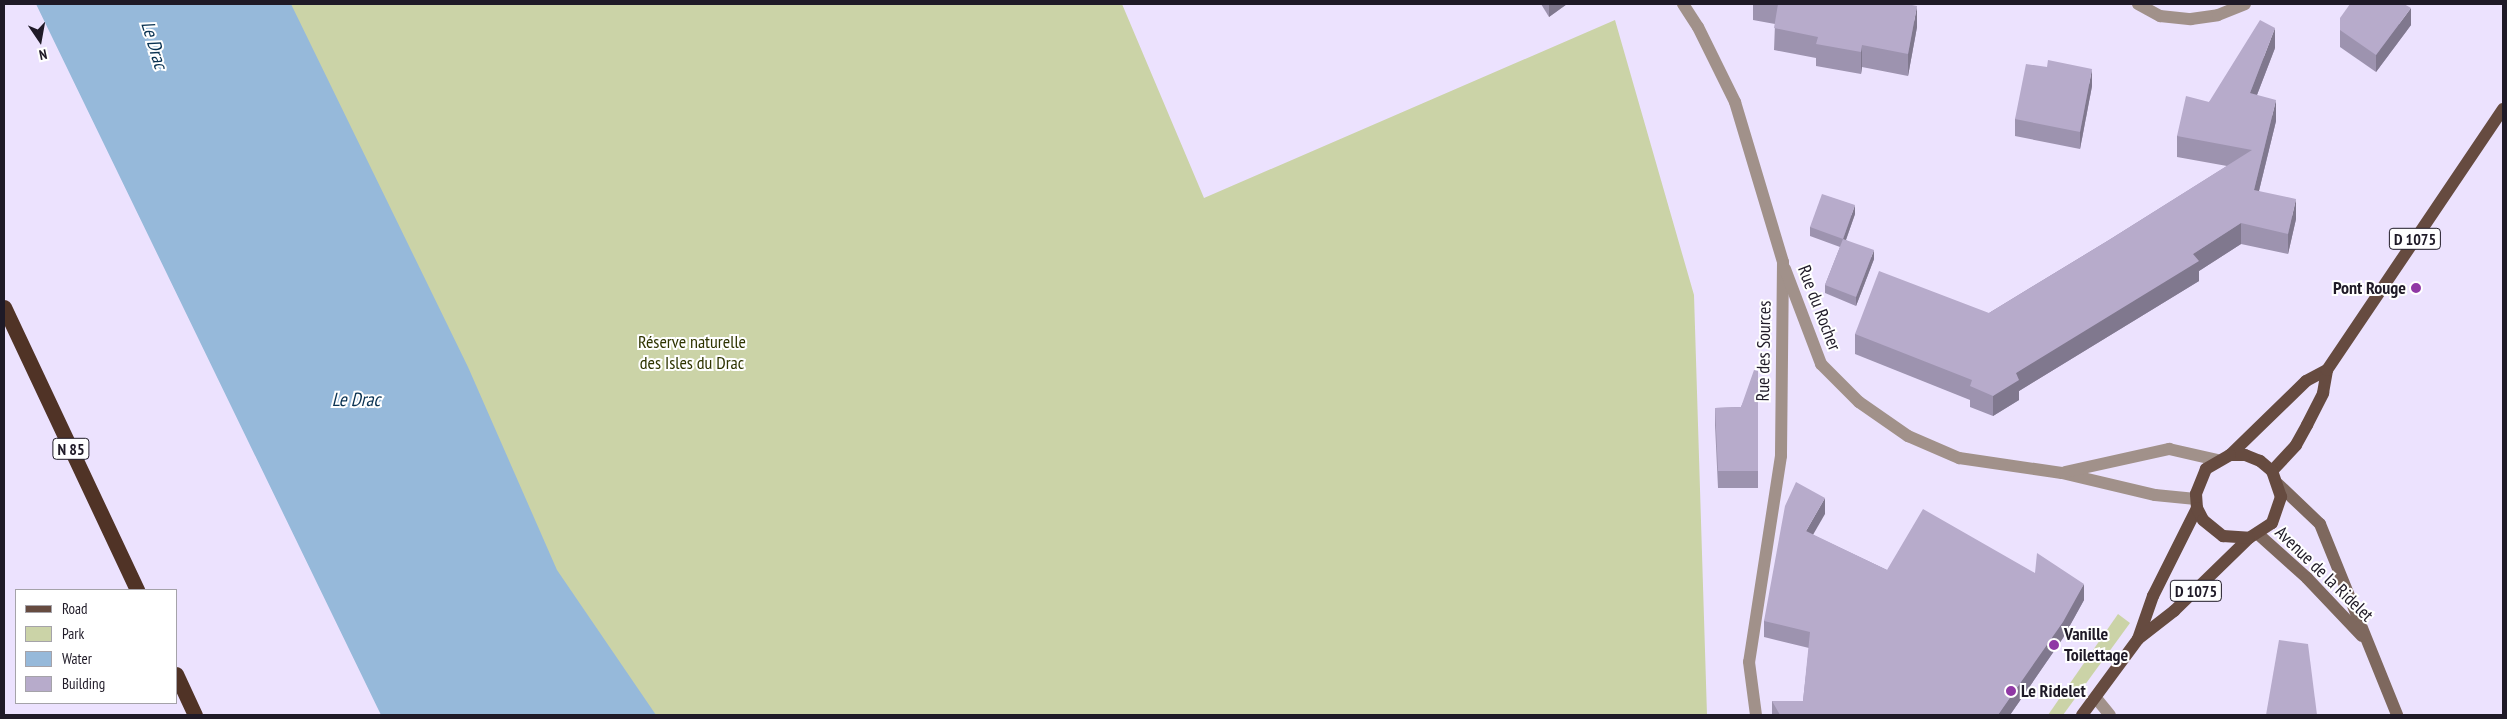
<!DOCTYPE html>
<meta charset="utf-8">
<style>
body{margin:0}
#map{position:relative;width:2507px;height:719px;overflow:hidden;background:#ece2fe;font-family:"PT Sans Narrow",sans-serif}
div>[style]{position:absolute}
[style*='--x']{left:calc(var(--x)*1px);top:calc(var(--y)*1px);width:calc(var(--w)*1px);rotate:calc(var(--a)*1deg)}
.green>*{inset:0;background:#cbd3a7}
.water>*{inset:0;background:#96b9da}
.street>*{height:12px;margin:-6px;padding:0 6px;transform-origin:6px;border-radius:6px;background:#a1918a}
.secondary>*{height:12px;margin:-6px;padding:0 6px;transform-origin:6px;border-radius:6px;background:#7e685e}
.primary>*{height:12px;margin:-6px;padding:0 6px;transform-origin:6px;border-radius:6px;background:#664b40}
.highway>*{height:15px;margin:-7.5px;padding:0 7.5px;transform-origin:7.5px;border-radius:7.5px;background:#503326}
.wall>*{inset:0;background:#9d93af}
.shaded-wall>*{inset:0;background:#80788e}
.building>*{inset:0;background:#b7abcb}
.dots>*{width:14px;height:14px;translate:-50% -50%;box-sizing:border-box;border:2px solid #fff;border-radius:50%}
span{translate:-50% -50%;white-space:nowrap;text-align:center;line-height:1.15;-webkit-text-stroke:4px #fff;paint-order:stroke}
.shield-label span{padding:1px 4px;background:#fff;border:1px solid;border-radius:4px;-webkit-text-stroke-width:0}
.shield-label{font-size:16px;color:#1f1a27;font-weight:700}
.poi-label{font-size:18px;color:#1f1a27;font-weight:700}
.right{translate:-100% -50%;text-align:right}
.left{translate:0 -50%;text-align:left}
.street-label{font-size:18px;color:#1f1a27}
.park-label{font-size:18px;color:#2e3400}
.water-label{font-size:19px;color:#093252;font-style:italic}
.frame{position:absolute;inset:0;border:5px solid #1f1a27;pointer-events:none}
.legend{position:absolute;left:15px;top:589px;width:162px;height:115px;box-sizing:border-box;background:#fff;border:1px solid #a5a3a9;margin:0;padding:6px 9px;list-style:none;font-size:15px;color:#1f1a27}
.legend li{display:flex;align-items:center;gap:10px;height:25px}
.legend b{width:25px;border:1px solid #a5a3a9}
.north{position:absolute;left:15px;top:15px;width:50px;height:50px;-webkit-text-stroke:4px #fff;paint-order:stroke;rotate:168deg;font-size:14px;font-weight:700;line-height:20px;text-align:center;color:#1f1a27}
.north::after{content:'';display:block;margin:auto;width:18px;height:22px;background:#1f1a27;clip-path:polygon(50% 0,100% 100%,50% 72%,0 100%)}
</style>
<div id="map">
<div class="green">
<div style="clip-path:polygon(142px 4px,1122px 4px,1204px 198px,1615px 20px,1694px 295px,1707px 715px,474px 715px)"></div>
<div style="clip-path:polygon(2118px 614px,2130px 623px,2063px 715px,2048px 715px)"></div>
</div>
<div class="water">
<div style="clip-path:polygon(36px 4px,291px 4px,468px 367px,557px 570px,656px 715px,381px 715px)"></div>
</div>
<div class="street">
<div style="--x:1683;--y:4;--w:27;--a:57"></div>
<div style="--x:1698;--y:27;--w:84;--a:63.7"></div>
<div style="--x:1735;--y:102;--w:167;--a:73.3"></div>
<div style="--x:1783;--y:262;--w:194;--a:90.6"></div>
<div style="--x:1781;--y:456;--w:208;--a:98.8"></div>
<div style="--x:1749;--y:662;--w:53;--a:82.5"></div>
<div style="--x:2138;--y:4;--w:25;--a:29"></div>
<div style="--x:2160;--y:16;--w:31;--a:6"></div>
<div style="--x:2191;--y:19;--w:27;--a:-8"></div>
<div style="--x:2218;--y:15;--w:29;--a:-22"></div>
<div style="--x:1785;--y:269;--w:102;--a:69.2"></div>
<div style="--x:1821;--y:364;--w:54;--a:45"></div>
<div style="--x:1859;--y:402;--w:60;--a:34.8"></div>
<div style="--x:1908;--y:436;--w:56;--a:23.3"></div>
<div style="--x:1959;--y:458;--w:104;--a:8.3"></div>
<div style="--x:2062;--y:473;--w:96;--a:13.3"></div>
<div style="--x:2155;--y:495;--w:41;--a:5.6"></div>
<div style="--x:2065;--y:472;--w:107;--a:-12.5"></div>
<div style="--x:2169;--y:449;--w:49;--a:12.9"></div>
<div style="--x:2096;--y:698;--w:22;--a:51"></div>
</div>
<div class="secondary">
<div style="--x:2278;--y:484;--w:58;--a:43.6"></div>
<div style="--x:2320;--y:524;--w:206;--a:68"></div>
<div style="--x:2258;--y:534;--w:66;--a:41.9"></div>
<div style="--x:2307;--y:578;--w:80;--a:46.5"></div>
</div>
<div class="primary">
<div style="--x:2230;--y:455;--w:106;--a:-44.2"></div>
<div style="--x:2306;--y:381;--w:24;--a:-28"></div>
<div style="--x:2272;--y:471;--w:35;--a:-47"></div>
<div style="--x:2296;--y:445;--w:23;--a:-61"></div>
<div style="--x:2307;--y:425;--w:36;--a:-63"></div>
<div style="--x:2323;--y:393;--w:23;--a:-80"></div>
<div style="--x:2327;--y:370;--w:315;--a:-56"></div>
<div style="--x:2138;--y:639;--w:46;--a:-70.8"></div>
<div style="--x:2153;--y:596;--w:98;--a:-63.4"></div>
<div style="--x:2082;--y:715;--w:94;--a:-53.6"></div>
<div style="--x:2138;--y:639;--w:46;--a:-37.9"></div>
<div style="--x:2174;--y:611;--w:105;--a:-44.2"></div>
<div style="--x:2249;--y:538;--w:27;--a:-33"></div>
<div style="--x:2272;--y:523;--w:28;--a:-71"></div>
<div style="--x:2281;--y:497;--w:28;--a:-109"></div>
<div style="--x:2272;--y:471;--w:16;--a:-140"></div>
<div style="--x:2260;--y:461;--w:16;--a:-158"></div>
<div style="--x:2245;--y:455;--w:15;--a:180"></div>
<div style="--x:2230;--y:455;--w:28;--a:150"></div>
<div style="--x:2206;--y:469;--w:27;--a:112"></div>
<div style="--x:2196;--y:494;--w:14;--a:86"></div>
<div style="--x:2197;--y:508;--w:13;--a:63"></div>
<div style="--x:2203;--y:520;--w:26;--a:39"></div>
<div style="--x:2223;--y:536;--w:26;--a:4"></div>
</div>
<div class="highway">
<div style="--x:4;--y:307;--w:313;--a:64.8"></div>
<div style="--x:176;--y:674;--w:45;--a:65.1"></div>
</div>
<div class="wall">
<div style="clip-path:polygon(1541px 4px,1567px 4px,1549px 17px)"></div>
<div style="clip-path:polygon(1753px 4px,1907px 4px,1917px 27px,1908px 76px,1862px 67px,1861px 74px,1816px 66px,1816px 58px,1774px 50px,1775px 24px,1753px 20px)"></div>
<div style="clip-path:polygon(2340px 18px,2411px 25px,2376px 72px,2340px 47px)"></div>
<div style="clip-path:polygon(2275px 48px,2257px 95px,2276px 121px,2259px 191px,2296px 219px,2288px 254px,2241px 244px,2199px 271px,2199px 281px,2019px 391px,2019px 400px,1993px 416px,1970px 407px,1970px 400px,1855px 354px,1855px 334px,1989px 313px,2109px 240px,2227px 166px,2177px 157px,2177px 136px,2209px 102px)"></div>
<div style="clip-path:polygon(2047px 67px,2092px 86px,2080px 149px,2015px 136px,2015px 119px)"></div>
<div style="clip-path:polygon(1855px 214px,1846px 240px,1874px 259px,1856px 306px,1825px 293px,1825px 285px,1840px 247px,1810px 236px,1810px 227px)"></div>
<div style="clip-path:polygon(1758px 371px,1758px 488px,1718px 488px,1715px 425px,1715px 408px,1741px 407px)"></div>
<div style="clip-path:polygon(1825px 514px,1813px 535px,1887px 570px,2035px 573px,2084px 600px,2063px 638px,2010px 715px,1772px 715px,1772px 701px,1803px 701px,1809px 648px,1764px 637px,1764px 621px)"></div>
</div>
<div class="shaded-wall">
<div style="clip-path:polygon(1549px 4px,1567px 4px,1549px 17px)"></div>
<div style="clip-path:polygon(1917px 6px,1917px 27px,1908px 76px,1908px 54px)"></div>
<div style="clip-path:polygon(2411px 8px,2411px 25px,2376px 72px,2376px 55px)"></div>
<div style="clip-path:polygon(2275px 28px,2275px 48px,2250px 113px,2250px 93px)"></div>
<div style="clip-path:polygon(1862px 45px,1862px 67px,1861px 74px,1861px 52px)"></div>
<div style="clip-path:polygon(2092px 69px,2092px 86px,2080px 149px,2080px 132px)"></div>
<div style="clip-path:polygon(2276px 100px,2276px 121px,2254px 211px,2254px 190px)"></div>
<div style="clip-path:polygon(2296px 199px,2296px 219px,2288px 254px,2288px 234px)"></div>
<div style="clip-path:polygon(1855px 205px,1855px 214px,1843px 248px,1843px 239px)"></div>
<div style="clip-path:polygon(2241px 223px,2241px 244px,2199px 271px,2199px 281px,2019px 391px,2019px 400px,1993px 416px,1993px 396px,2016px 373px,2193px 254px)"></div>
<div style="clip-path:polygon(1874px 250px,1874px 259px,1856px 306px,1856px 297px)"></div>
<div style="clip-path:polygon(1825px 498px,1825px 514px,1806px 547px,1806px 531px)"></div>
<div style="clip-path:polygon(2084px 584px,2084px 600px,2063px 638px,2010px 715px,1998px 715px)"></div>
</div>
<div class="building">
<div style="clip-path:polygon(1778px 4px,1907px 4px,1917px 6px,1908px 54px,1862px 45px,1861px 52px,1816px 44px,1818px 37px,1774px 28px)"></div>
<div style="clip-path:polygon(2350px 4px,2404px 4px,2411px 8px,2376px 55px,2340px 30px,2340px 18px)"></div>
<div style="clip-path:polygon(2260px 20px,2275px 28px,2250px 93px,2276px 100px,2254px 190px,2296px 199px,2288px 234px,2241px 223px,2193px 254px,2199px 261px,2016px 373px,2019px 380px,1993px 396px,1970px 386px,1972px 380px,1855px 334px,1879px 271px,1989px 313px,2109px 240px,2252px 150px,2177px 136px,2186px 96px,2209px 102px)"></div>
<div style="clip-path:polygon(2048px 60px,2092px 69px,2080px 132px,2015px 119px,2026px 64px,2047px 67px)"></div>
<div style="clip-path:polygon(1822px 194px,1855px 205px,1843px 239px,1810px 227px)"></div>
<div style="clip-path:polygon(1843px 239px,1874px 250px,1856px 297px,1825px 285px)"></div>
<div style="clip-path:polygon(1754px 370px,1758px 371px,1758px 471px,1718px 471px,1715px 408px,1741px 407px)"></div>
<div style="clip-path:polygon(1796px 482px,1825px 498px,1806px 531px,1887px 570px,1923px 509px,2035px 573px,2037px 553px,2084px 584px,2063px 622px,1998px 715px,1780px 715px,1772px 701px,1803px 701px,1810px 632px,1764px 621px,1785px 506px)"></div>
<div style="clip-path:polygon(2279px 640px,2308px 644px,2317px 715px,2266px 715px)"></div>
</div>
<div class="dots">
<div style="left:2416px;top:288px;background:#9038a5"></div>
<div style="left:2054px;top:645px;background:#9038a5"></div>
<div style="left:2011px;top:691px;background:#9038a5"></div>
</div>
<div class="shield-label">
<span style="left:2415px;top:239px">D 1075</span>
<span style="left:71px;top:449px">N 85</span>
<span style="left:2196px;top:591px">D 1075</span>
</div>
<div class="poi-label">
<span class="right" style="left:2406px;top:288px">Pont Rouge</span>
<span class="left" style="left:2064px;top:645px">Vanille<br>Toilettage</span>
<span class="left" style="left:2021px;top:691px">Le Ridelet</span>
</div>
<div class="street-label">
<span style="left:1819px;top:308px;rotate:69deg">Rue du Rocher</span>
<span style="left:1764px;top:351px;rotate:-89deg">Rue des Sources</span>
<span style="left:2324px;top:574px;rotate:44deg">Avenue de la Ridelet</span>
</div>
<div class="park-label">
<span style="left:692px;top:353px">Réserve naturelle<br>des Isles du Drac</span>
</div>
<div class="water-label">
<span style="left:154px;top:45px;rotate:73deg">Le Drac</span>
<span style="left:356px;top:400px">Le Drac</span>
</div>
<div class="frame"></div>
<ul class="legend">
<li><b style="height:6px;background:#664b40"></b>Road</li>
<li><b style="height:14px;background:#cbd3a7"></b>Park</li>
<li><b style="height:14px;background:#96b9da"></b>Water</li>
<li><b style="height:14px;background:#b7abcb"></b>Building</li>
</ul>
<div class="north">N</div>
</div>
